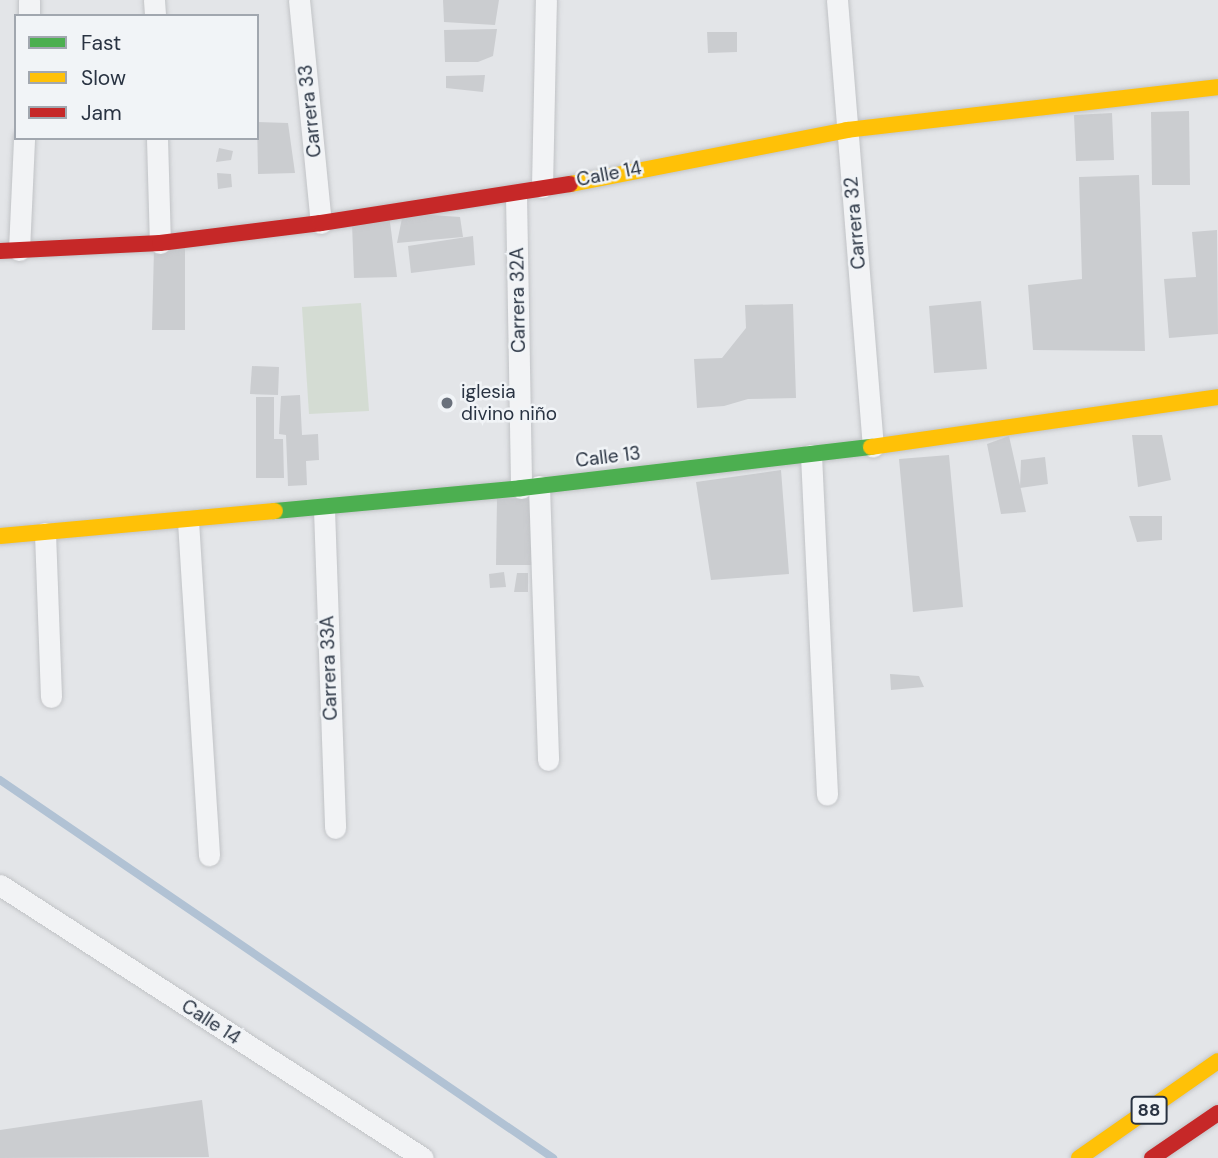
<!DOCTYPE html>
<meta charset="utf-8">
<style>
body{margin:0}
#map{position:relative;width:1218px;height:1158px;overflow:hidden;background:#e3e5e8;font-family:"DM Sans",sans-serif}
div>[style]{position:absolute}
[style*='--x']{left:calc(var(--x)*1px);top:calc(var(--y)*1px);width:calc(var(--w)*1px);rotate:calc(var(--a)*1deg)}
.green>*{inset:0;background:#d4dcd3}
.stream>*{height:8px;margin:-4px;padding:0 4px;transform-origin:4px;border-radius:4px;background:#b1c2d4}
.building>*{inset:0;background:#cbcdd0}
.roads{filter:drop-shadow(0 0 2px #c1c3c6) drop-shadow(0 0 2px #c1c3c6)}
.street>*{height:21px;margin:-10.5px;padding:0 10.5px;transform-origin:10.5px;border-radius:10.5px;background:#f2f3f5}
.fast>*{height:16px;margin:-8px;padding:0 8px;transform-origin:8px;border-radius:8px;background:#4caf50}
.slow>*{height:16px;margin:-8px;padding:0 8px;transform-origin:8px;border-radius:8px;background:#ffc107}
.jam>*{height:16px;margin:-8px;padding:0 8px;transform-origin:8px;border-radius:8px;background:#c62828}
.dots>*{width:19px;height:19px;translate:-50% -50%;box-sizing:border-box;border:4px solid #f1f4f7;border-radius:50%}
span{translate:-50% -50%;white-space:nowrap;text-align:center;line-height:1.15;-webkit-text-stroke:5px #f1f4f7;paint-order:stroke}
.shield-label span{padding:2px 5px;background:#f1f4f7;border:2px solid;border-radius:5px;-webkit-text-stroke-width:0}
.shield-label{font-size:18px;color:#293342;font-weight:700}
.street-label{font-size:19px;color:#293342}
.poi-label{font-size:19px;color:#293342}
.left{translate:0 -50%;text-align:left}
.legend{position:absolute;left:14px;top:14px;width:245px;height:126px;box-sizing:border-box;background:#f1f4f7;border:2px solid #a1a7af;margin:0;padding:9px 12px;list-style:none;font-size:21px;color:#293342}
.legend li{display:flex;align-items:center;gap:14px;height:35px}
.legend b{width:35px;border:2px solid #a1a7af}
</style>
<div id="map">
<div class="green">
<div style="clip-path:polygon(361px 303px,369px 411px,309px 414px,302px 307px)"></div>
</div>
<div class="stream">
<div style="--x:0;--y:780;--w:670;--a:34.35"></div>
</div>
<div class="building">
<div style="clip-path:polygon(443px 0,499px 0,495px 25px,444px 22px)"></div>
<div style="clip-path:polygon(497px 29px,493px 56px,478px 62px,445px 62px,444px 30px)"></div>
<div style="clip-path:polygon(707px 32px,737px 32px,737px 52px,708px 53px)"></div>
<div style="clip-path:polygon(485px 75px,483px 92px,446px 88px,446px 76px)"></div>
<div style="clip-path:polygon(1189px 111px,1190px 185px,1152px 185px,1151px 112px)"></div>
<div style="clip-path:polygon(1112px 113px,1114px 160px,1076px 161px,1074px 115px)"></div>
<div style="clip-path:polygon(257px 122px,288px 123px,295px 173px,258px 174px)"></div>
<div style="clip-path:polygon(219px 148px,233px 151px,231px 160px,216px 162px)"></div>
<div style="clip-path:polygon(217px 173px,231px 174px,232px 187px,218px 189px)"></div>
<div style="clip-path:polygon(1139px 175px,1145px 351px,1033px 350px,1028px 285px,1082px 279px,1079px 177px)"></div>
<div style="clip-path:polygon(403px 213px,460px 217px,463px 237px,397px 243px)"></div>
<div style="clip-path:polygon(389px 214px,397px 277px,354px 278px,352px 223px)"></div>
<div style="clip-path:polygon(1217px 230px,1218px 334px,1169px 338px,1164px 279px,1196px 277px,1192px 232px)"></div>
<div style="clip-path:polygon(473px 236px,475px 265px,411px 273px,408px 246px)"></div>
<div style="clip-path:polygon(185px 245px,185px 330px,152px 330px,154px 249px)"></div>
<div style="clip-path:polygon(981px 301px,987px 369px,934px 373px,929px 306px)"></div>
<div style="clip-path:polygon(793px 304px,796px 398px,748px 399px,724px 406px,697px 408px,694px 359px,722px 358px,746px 328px,745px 305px)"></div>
<div style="clip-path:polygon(252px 366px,279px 367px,278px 395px,250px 394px)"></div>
<div style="clip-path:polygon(300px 395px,302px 435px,318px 434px,319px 460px,306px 461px,307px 485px,288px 486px,286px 435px,279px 434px,281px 396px)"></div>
<div style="clip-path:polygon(256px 397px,274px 397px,274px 439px,283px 439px,284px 478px,256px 478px)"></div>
<div style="clip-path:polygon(1132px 435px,1162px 435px,1171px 480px,1138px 487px)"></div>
<div style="clip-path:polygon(1009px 436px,1026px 512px,1001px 514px,987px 444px)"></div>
<div style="clip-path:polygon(949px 455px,963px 607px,913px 612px,899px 459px)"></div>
<div style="clip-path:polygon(1045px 457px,1048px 484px,1020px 488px,1021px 460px)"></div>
<div style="clip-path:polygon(781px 470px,789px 574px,711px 580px,696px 482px)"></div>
<div style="clip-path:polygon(497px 498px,534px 499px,533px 565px,496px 565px)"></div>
<div style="clip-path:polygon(1129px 516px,1162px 516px,1162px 540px,1137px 542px)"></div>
<div style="clip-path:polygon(504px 572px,506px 587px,490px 588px,489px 574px)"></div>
<div style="clip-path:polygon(517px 573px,528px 573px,528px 592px,514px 592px)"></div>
<div style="clip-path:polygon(890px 674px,919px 676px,924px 687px,891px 690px)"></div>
<div style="clip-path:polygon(202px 1100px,209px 1157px,0 1158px,0 1130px)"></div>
</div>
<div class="roads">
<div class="street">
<div style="--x:154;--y:0;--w:16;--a:86"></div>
<div style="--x:299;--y:0;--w:224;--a:84.4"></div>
<div style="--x:837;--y:0;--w:448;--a:85.4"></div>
<div style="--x:29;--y:16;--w:16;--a:-90"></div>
<div style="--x:157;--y:138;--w:105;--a:88.4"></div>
<div style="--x:542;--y:187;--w:187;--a:-88.8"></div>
<div style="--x:516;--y:195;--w:293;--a:89"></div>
<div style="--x:19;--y:250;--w:112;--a:-87.4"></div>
<div style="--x:811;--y:455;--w:340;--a:87.3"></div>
<div style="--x:539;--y:486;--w:274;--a:88.1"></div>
<div style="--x:324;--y:509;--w:319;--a:88"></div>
<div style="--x:188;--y:521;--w:335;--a:86.4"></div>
<div style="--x:45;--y:533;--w:164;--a:87.9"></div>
<div style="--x:0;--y:885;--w:503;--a:32.84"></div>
</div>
<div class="fast">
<div style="--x:275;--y:511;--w:247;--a:-5.3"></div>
<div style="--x:521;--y:488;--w:352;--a:-6.7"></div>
</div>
<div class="slow">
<div style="--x:570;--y:184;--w:282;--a:-11"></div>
<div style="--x:847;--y:130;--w:373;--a:-6.6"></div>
<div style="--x:871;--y:447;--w:351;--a:-8.2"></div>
<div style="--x:0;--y:536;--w:276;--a:-5.2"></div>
<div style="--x:1079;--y:1158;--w:169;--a:-34.9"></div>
</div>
<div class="jam">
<div style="--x:0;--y:251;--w:160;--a:-2.9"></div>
<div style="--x:160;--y:243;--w:162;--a:-7.1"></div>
<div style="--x:321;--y:223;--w:252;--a:-8.9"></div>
<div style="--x:1152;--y:1158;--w:80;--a:-34.3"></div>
</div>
</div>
<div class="dots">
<div style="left:447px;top:403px;background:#6a717c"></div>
</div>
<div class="shield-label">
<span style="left:1149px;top:1110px">88</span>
</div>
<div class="street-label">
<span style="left:310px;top:111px;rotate:-96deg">Carrera 33</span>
<span style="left:609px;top:174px;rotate:-11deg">Calle 14</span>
<span style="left:855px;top:223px;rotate:-95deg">Carrera 32</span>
<span style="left:518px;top:300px;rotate:-91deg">Carrera 32A</span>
<span style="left:608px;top:457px;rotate:-7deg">Calle 13</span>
<span style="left:329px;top:668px;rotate:-92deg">Carrera 33A</span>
<span style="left:211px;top:1022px;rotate:33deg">Calle 14</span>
</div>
<div class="poi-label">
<span class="left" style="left:461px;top:403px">iglesia<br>divino niño</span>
</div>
<ul class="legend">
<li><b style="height:9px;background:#4caf50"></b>Fast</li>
<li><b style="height:9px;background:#ffc107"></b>Slow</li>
<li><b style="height:9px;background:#c62828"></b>Jam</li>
</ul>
</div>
